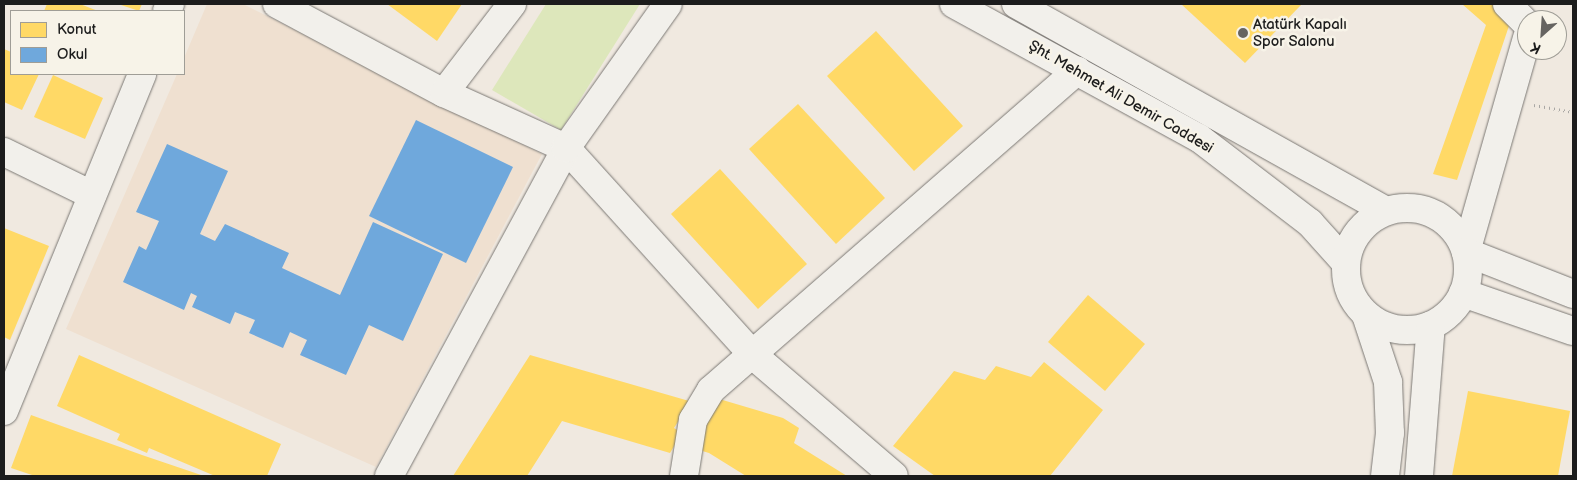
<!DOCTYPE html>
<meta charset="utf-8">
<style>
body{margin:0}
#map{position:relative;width:1577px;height:480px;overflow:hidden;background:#f0e9e0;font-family:"Balsamiq Sans",sans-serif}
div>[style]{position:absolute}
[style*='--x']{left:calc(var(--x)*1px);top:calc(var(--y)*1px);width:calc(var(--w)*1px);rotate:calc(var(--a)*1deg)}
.built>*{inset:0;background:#efe0d0}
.green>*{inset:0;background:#dde7bb}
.homes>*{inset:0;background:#ffd966}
.schools>*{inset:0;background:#6fa8dc}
.path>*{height:3px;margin-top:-1.5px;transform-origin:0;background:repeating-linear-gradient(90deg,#a9a7a4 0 1px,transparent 0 5px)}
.roads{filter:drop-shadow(0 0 1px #7b7874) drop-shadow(0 0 1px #7b7874)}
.minor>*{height:28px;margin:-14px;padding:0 14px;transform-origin:14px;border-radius:14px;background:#f2f0eb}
.major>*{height:28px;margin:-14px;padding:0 14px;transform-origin:14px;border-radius:14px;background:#f2f0eb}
.major>.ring{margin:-14px;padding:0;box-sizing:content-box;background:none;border:28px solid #f2f0eb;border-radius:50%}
.dots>*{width:14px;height:14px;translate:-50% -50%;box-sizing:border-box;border:2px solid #f7f3e8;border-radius:50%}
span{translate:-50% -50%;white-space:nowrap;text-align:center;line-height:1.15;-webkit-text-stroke:5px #f7f3e8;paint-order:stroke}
.poi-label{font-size:15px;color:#1c1c1c}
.left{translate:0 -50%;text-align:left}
.street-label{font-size:15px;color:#1c1c1c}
.frame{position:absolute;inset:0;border:5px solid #1c1c1c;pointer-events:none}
.legend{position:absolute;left:10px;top:10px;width:175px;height:65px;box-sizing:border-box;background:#f7f3e8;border:1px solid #9f9d96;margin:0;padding:6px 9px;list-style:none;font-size:15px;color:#1c1c1c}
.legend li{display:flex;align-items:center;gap:10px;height:25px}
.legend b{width:25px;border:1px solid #9f9d96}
.north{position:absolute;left:1517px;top:10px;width:50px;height:50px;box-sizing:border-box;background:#f7f3e8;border:1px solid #9f9d96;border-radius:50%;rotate:206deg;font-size:14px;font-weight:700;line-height:20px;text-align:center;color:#1c1c1c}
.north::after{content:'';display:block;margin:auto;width:18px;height:22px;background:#666461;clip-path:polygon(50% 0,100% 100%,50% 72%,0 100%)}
</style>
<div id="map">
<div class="built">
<div style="clip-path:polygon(207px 4px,243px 4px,542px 154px,376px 467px,66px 329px,177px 74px,184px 74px,184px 58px)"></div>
</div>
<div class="green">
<div style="clip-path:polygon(546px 4px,640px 4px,561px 130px,492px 90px)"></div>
</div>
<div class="homes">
<div style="clip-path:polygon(47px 4px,80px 4px,98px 11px,44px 11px)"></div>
<div style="clip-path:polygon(118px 4px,142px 4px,139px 11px)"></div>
<div style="clip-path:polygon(387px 4px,462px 4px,437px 41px)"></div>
<div style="clip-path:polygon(1181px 4px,1302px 4px,1245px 63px)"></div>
<div style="clip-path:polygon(1462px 4px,1498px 4px,1512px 17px,1457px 180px,1433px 174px,1486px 25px)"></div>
<div style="clip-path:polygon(876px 31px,963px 126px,914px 171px,827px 76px)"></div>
<div style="clip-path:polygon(4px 49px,11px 52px,11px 74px,39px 74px,22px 110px,4px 102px)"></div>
<div style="clip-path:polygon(53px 75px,103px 98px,85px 139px,34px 117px)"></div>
<div style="clip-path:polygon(798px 104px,885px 198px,836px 244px,749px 149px)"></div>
<div style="clip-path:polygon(720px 169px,807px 264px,758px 309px,671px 214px)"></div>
<div style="clip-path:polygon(4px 228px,49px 246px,10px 340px,4px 337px)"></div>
<div style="clip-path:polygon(1088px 295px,1145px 344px,1105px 391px,1048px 342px)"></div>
<div style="clip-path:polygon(79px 355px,281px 444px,267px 476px,215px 476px,149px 448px,147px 453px,117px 440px,120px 434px,57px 406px)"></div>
<div style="clip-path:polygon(530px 355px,696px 403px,699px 393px,783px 418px,799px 428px,794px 443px,847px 476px,746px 476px,709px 453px,679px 444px,692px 424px,681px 417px,674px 428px,682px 433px,670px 453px,562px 421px,527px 476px,453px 476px)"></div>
<div style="clip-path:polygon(1044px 362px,1103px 410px,1050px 476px,935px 476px,893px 446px,954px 371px,985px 380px,996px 366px,1031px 377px)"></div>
<div style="clip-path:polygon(1468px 391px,1570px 411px,1558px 476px,1452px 476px)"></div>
<div style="clip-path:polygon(31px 415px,142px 455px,204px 476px,35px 476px,11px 468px)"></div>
</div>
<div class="schools">
<div style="clip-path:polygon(416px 120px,513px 167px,466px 263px,369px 216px)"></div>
<div style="clip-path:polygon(167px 144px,228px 171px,200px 234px,215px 241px,225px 224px,289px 253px,282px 268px,340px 295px,373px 222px,443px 254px,403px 341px,369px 325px,346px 375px,300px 355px,307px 340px,290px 332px,283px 348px,249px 333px,255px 320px,235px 312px,230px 324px,192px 307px,197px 296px,191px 293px,184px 310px,123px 282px,139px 246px,146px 250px,159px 221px,136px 212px)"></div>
</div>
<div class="path">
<div style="--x:1534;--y:105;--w:40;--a:10"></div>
</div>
<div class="roads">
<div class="minor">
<div style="--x:277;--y:4;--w:189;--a:28.1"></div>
<div style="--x:444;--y:93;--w:134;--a:24.3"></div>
<div style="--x:566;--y:148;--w:280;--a:47.9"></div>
<div style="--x:754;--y:356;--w:184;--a:40.6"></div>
<div style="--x:1507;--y:4;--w:28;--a:45"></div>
<div style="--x:167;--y:11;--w:8;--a:-67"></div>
<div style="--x:444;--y:93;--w:112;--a:-52.6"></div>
<div style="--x:4;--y:152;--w:98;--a:26"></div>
<div style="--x:1466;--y:252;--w:223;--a:-74.1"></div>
<div style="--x:4;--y:411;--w:364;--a:-67.7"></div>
<div style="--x:389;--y:476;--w:373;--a:-61.6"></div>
<div style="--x:566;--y:148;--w:176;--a:-54.7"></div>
<div style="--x:684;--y:476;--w:57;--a:-80.9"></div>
<div style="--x:693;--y:420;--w:35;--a:-59"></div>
<div style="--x:711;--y:390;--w:486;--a:-41.1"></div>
</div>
<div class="major">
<div style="--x:954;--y:4;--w:279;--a:28.7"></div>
<div style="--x:1199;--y:138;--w:140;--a:37.4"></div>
<div style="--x:1310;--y:223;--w:54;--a:48"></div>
<div style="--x:1016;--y:4;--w:424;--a:29.2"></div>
<div class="ring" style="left:1346px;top:208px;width:94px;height:94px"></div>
<div style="--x:1466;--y:252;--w:115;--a:21.4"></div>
<div style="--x:1463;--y:293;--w:116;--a:19.1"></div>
<div style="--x:1366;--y:315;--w:71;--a:71.8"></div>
<div style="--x:1388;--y:382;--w:51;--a:87.8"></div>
<div style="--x:1390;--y:433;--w:43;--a:96.6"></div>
<div style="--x:1419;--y:476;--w:151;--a:-85.5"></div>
</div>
</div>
<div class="dots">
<div style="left:1243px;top:33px;background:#666461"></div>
</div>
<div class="poi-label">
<span class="left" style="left:1253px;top:33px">Atatürk Kapalı<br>Spor Salonu</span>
</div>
<div class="street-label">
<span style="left:1121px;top:97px;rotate:30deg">Şht. Mehmet Ali Demir Caddesi</span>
</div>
<div class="frame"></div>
<ul class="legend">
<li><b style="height:14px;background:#ffd966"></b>Konut</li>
<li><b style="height:14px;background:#6fa8dc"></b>Okul</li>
</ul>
<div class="north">K</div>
</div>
